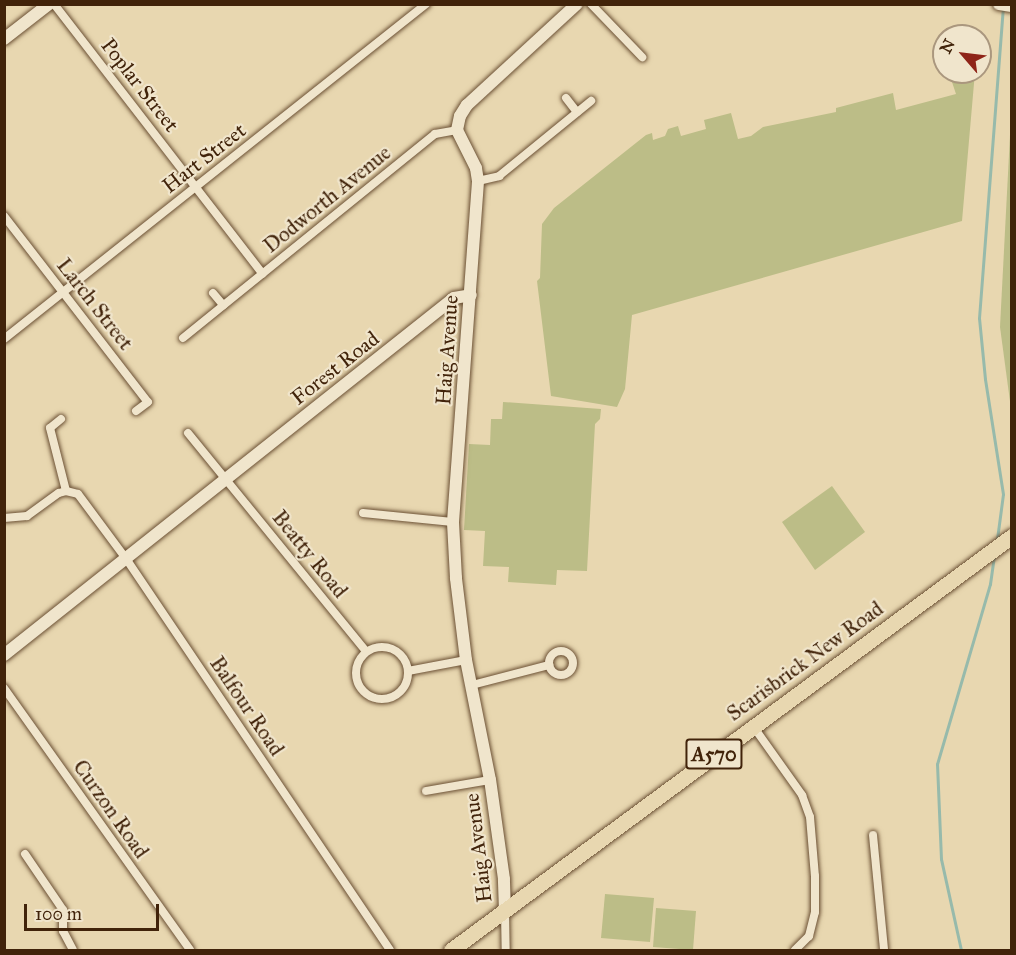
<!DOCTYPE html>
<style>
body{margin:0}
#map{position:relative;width:1016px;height:955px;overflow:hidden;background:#e8d7b0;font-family:"IM FELL Great Primer",serif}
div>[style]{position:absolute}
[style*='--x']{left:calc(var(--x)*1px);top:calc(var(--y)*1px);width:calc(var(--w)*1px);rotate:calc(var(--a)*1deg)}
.green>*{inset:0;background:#bcbd87}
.stream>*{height:3px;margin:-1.5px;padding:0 1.5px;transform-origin:1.5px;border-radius:1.5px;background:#97baab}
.roads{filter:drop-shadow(0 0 2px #6b5034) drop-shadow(0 0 2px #6b5034)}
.street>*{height:8px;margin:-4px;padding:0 4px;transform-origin:4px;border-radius:4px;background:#f0e5cc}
.street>.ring{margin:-4px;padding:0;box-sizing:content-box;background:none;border:8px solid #f0e5cc;border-radius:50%}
.secondary>*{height:12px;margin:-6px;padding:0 6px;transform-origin:6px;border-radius:6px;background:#f0e5cc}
.highway>*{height:15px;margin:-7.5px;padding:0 7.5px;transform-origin:7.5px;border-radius:7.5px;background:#e8d7b0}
span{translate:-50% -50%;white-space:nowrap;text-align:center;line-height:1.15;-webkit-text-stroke:4.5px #f0e5cc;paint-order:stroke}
.shield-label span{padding:2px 4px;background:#f0e5cc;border:2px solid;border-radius:4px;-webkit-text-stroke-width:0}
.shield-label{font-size:20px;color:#41230a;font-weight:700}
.street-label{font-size:21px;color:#41230a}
.frame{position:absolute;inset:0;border:6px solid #41230a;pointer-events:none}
.north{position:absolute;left:932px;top:24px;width:60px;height:60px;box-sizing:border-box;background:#f0e5cc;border:2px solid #aa977e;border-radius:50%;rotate:298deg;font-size:16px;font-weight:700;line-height:24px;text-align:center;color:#41230a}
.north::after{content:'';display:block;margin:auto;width:21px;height:27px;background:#8f2418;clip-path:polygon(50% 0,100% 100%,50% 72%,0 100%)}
.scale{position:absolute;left:24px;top:904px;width:135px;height:27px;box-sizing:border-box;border:3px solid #41230a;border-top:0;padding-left:8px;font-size:18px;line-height:21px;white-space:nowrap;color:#41230a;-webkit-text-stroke:4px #f0e5cc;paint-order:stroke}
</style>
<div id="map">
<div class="green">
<div style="clip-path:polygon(975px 72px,962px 221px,632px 315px,625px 389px,617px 407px,551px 396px,537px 281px,540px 278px,542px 224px,554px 208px,646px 135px,652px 133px,653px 140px,665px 136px,668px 129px,678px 126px,681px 136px,706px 129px,704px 120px,731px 113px,738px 139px,751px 136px,763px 127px,836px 112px,836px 108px,893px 93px,896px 110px,956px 94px,951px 79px)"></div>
<div style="clip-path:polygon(1011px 116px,1011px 409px,1000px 327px)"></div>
<div style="clip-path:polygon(503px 402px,601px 409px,600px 419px,595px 424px,587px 571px,557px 570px,556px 585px,508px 582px,509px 567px,483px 566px,485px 531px,464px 530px,469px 444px,490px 445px,491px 419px,502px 419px)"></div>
<div style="clip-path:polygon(832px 486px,865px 532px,815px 570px,782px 522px)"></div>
<div style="clip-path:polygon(605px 894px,654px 898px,650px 942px,601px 938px)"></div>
<div style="clip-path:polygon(656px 908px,696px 911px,693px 950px,653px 947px)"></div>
</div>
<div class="stream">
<div style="--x:997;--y:539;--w:45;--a:-82.4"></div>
<div style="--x:1003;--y:494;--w:116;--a:-98.9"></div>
<div style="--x:985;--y:379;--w:61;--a:-95.6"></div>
<div style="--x:979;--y:318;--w:310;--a:-85.6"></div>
<div style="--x:961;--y:950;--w:93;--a:-102.4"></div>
<div style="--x:941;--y:859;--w:95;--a:-92.4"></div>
<div style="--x:937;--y:764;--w:188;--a:-73.6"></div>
<div style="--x:990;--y:584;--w:29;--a:-82"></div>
</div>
<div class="roads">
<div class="street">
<div style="--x:54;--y:4;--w:341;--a:52.3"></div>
<div style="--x:591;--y:4;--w:74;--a:46.1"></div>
<div style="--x:566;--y:98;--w:18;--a:52"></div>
<div style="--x:478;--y:181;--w:22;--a:-13"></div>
<div style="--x:499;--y:176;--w:119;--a:-39.2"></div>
<div style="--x:4;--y:216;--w:235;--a:52.3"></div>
<div style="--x:148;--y:402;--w:15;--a:143"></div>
<div style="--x:213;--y:293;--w:16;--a:50"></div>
<div style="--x:183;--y:338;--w:324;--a:-39"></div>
<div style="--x:435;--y:134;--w:22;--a:-10"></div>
<div style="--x:4;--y:339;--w:539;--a:-38.44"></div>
<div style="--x:61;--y:419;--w:14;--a:141"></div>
<div style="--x:50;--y:428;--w:65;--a:75.7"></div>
<div style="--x:188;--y:433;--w:281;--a:50.8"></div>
<div style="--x:66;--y:491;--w:12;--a:14"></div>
<div style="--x:78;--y:494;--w:82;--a:53.4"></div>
<div style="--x:127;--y:560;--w:470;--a:56"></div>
<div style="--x:363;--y:513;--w:90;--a:5.7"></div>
<div style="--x:4;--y:518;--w:23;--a:-5"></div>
<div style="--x:27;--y:516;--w:39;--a:-36"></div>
<div style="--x:59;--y:493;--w:7;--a:-16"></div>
<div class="ring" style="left:356px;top:647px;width:44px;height:44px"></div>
<div class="ring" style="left:549px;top:651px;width:16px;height:16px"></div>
<div style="--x:408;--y:671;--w:59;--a:-10.7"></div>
<div style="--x:472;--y:685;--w:80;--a:-14.6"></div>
<div style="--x:4;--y:688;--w:321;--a:54.6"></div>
<div style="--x:753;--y:726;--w:85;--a:54.6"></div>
<div style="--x:802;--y:795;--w:23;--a:70"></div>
<div style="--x:810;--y:817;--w:59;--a:85.2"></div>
<div style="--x:815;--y:876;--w:36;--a:90"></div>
<div style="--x:815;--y:912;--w:25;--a:104"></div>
<div style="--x:809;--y:936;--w:20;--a:135"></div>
<div style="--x:426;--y:791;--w:65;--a:-9.8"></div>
<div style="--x:873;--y:835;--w:116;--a:84.5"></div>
<div style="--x:25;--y:854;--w:68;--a:55.8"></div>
<div style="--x:63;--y:910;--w:21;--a:90"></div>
<div style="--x:63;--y:931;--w:21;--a:62"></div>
<div style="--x:505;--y:911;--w:39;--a:89"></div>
</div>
<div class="secondary">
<div style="--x:999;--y:4;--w:13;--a:9"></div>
<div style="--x:4;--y:39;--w:57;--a:-37.9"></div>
<div style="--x:4;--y:655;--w:574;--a:-38.43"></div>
<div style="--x:454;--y:298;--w:17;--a:-10"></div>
<div style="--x:505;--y:911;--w:32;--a:-92"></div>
<div style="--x:504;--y:879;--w:100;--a:-98"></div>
<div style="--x:490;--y:780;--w:122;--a:-101.3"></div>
<div style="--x:466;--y:660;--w:83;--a:-97"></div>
<div style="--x:456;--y:578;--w:56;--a:-93.1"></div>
<div style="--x:453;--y:522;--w:342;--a:-85.8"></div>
<div style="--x:478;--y:181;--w:13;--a:-99"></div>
<div style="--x:476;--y:168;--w:42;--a:-116.6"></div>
<div style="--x:457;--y:130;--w:14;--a:-78"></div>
<div style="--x:460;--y:116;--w:13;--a:-58"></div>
<div style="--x:467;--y:105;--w:149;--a:-42.6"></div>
</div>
<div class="highway">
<div style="--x:451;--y:950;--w:697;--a:-36.43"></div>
</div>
</div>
<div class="shield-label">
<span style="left:714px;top:754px">A570</span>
</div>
<div class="street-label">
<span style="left:140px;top:85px;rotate:52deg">Poplar Street</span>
<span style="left:204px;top:158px;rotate:-38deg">Hart Street</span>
<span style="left:327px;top:199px;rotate:-39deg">Dodworth Avenue</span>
<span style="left:95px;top:304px;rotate:52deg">Larch Street</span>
<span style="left:447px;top:350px;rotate:-86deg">Haig Avenue</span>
<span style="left:335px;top:368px;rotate:-38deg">Forest Road</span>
<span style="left:310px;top:554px;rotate:51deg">Beatty Road</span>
<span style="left:805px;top:661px;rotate:-36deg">Scarisbrick New Road</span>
<span style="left:247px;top:706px;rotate:56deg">Balfour Road</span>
<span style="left:111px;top:809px;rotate:55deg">Curzon Road</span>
<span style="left:478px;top:848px;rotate:-97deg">Haig Avenue</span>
</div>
<div class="frame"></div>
<div class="north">N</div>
<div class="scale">100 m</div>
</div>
